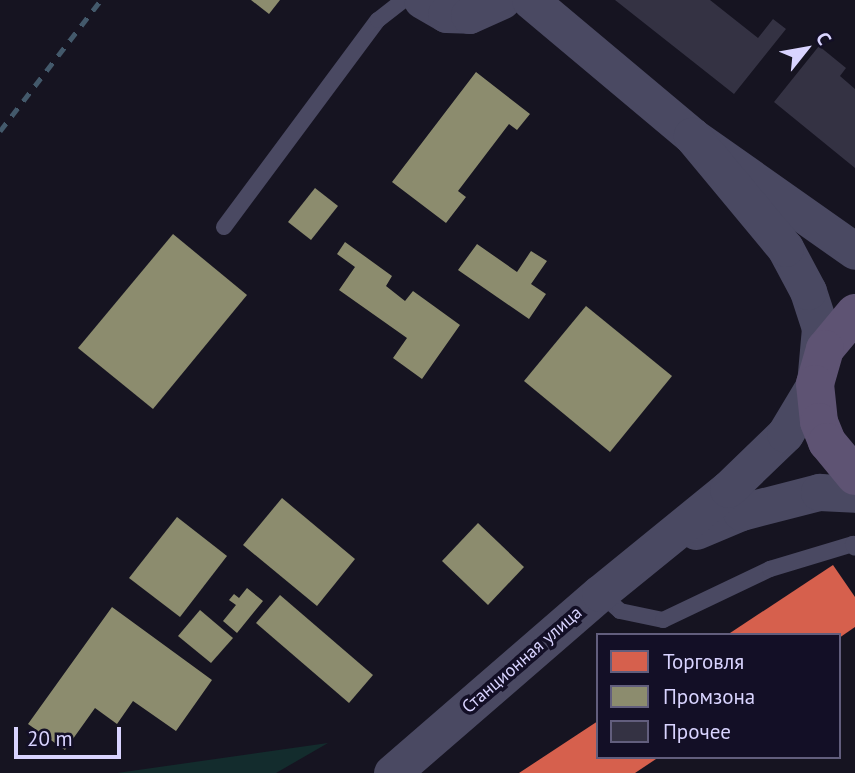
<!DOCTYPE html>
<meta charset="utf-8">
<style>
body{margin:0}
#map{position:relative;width:855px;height:773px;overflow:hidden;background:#161421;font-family:"PT Sans",sans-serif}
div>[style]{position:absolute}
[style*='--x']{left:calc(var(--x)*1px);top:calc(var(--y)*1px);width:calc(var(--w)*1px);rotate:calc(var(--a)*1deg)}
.green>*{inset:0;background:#132c2d}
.shops>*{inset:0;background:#d6604d}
.industry>*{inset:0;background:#8c8c6e}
.building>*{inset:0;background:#343243}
.service>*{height:16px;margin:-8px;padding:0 8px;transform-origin:8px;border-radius:8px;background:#4a4962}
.tertiary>*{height:37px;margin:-18.5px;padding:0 18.5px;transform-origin:18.5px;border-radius:18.5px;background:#4a4962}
.primary>*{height:38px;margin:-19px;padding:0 19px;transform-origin:19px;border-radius:19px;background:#5e5373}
.rail>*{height:5px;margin-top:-2.5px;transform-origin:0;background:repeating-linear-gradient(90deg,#43596b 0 10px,transparent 0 19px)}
span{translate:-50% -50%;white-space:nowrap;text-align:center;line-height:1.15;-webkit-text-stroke:7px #130f26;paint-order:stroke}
.street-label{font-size:18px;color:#d9d4ff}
.legend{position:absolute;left:596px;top:633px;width:245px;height:126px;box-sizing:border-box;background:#130f26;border:2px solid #625e7d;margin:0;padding:9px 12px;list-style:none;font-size:21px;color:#d9d4ff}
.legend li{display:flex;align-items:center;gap:14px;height:35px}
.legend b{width:35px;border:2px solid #625e7d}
.north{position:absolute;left:771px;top:14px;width:70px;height:70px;-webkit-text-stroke:5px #130f26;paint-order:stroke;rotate:59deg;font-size:19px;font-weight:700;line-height:28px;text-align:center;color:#d9d4ff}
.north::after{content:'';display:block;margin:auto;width:24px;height:32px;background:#d9d4ff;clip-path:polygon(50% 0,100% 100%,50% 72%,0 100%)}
.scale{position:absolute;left:14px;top:727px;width:107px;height:32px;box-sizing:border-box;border:4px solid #d9d4ff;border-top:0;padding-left:9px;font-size:21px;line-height:24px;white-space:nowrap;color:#d9d4ff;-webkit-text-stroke:5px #130f26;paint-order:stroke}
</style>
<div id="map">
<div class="green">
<div style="clip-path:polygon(328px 743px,276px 773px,117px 773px)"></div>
</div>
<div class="shops">
<div style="clip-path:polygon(833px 565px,855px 597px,855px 627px,839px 638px,727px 635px)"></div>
<div style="clip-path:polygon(598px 721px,598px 757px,659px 757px,635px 773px,519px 773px)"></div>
</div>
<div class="industry">
<div style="clip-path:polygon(251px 0,280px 0,269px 14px)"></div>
<div style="clip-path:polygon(476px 72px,530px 114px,517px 130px,509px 124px,458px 191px,466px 197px,446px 223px,392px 182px)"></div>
<div style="clip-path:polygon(315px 188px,338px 206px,311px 240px,288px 222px)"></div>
<div style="clip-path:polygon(173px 234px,247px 295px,153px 409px,78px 348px)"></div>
<div style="clip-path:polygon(345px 242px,392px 276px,386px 286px,405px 301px,413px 291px,460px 325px,422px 379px,393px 358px,407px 338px,339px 290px,355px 267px,337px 254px)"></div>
<div style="clip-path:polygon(477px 244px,517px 272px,531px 251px,547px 261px,531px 284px,546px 294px,529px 319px,458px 270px)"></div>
<div style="clip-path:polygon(586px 306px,672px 376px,610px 452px,524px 381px)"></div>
<div style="clip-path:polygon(282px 498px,355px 559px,317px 606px,243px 545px)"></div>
<div style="clip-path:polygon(177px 517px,227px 556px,180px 617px,129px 578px)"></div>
<div style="clip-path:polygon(478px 523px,524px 567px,488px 605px,442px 561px)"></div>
<div style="clip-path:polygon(247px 588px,263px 601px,237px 633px,223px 621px,236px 605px,229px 600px,234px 594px,239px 598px)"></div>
<div style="clip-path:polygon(280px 595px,373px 675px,349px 703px,256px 623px)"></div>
<div style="clip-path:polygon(112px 607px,212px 680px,176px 731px,133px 701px,117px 724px,95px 708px,65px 750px,28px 724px)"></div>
<div style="clip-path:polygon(200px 610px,233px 638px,211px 663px,178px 636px)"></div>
</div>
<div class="building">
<div style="clip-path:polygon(615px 0,710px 0,758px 38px,773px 19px,786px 29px,734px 94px)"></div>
<div style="clip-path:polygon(819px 46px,846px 68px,840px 76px,855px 89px,855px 168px,774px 102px)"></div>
</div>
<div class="service">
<div style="--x:224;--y:227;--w:258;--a:-53.4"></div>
<div style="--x:378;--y:20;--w:33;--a:-38"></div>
<div style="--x:600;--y:593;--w:27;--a:42"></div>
<div style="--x:620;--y:611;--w:44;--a:11.8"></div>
<div style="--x:663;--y:620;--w:119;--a:-25.5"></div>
<div style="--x:770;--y:569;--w:87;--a:-16.8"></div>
<div style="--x:853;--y:544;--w:4;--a:63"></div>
</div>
<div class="tertiary">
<div style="--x:422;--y:0;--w:28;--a:30"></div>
<div style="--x:446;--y:14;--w:23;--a:2"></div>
<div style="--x:469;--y:15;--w:36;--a:-24"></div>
<div style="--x:530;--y:0;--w:212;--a:40"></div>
<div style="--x:692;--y:136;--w:199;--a:35.2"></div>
<div style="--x:696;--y:531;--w:49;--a:-22.9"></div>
<div style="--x:741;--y:512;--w:81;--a:-14.4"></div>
<div style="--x:819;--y:492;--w:36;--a:3"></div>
<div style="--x:392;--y:773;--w:275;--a:-40.9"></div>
<div style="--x:600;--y:593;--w:165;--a:-39.1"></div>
<div style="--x:728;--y:489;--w:79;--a:-44"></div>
<div style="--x:785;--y:434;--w:58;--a:-59"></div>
<div style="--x:815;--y:384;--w:56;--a:-84.9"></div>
<div style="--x:820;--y:328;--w:39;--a:-108"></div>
<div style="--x:808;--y:291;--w:49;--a:-118.1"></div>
<div style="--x:785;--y:248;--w:146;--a:-129.7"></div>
</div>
<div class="primary">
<div style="--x:855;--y:313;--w:47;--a:129.8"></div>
<div style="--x:825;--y:349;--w:36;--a:106"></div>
<div style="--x:815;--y:384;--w:38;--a:84"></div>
<div style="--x:819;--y:422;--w:22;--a:68"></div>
<div style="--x:827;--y:442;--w:44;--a:50.5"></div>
</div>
<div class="rail">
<div style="--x:0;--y:131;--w:165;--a:-52.4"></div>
</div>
<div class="street-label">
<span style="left:522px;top:660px;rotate:-41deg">Станционная улица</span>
</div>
<ul class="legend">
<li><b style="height:19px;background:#d6604d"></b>Торговля</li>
<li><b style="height:19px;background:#8c8c6e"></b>Промзона</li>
<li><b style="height:19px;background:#343243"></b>Прочее</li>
</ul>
<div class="north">С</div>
<div class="scale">20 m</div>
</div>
